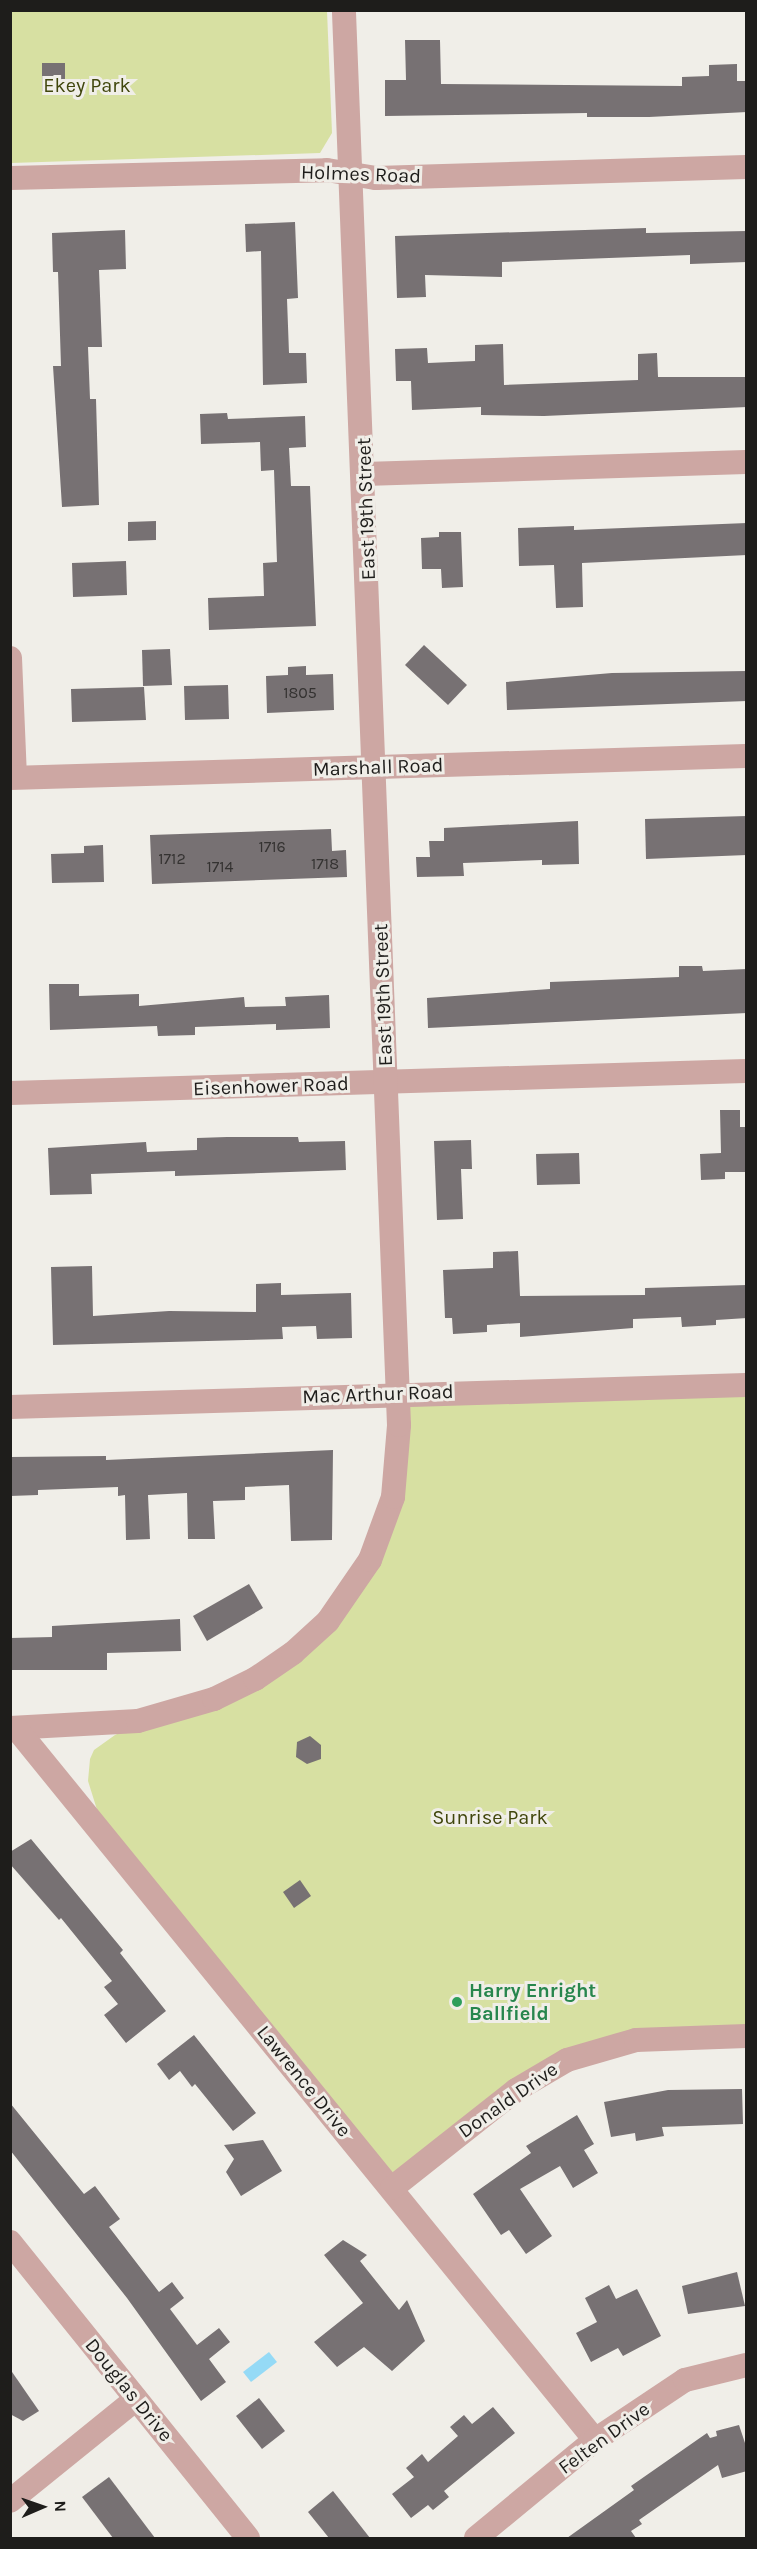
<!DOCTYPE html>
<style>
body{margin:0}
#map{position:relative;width:757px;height:2549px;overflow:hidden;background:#f0eee8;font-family:Karla,sans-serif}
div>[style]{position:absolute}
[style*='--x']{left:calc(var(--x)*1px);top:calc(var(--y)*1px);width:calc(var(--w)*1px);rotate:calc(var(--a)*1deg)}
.green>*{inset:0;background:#d7e0a2}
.water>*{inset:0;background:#95daf6}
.building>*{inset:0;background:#777173}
.street>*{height:24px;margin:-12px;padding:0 12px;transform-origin:12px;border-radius:12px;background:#cda7a3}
.dots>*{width:16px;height:16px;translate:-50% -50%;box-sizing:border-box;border:3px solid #f0eee8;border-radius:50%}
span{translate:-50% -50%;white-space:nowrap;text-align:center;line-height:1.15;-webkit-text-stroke:6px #f0eee8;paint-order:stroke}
.number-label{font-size:16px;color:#343231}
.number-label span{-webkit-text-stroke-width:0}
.park-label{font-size:20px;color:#40460c}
.street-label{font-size:20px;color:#1e1d1b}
.leisure-label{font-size:20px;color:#27864d;font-weight:700}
.left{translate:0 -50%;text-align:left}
.frame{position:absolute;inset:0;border:12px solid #1e1d1b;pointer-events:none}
.north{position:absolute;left:12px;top:2477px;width:60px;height:60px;-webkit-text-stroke:4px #f0eee8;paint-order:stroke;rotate:88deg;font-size:16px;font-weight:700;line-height:24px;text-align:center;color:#1e1d1b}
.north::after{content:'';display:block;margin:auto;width:21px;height:27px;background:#1e1d1b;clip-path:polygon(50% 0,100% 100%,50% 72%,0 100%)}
</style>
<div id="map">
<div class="green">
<div style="clip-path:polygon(10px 11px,327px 11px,332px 133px,320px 153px,11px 163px)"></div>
<div style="clip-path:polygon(746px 1385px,746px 2036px,591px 2051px,392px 2188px,99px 1816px,88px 1781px,90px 1759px,94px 1750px,115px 1735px,293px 1653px,385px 1527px,397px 1393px)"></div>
</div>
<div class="water">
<div style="clip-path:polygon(269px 2352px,277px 2362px,251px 2382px,243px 2372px)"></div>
</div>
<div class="building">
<div style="clip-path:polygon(405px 40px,440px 40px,441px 84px,682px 86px,682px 77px,709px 76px,709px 65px,737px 64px,737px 81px,747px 81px,747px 112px,649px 117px,587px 117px,587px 113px,385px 116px,385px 80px,406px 80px)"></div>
<div style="clip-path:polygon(42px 63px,65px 63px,65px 90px,42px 91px)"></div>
<div style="clip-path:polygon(295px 222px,298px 298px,287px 299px,289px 353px,306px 353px,307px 383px,263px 385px,261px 251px,246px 252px,245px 224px)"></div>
<div style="clip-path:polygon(646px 228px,646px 233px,747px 231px,747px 262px,690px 264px,690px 255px,502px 262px,502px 277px,425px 275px,426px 297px,397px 298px,395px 236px)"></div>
<div style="clip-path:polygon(125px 230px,126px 269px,99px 270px,102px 347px,88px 347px,90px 399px,96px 399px,99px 505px,62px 507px,53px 366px,61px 366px,58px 272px,53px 272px,52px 233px)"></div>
<div style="clip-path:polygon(503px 344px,504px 385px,638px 380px,638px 354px,657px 353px,658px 377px,747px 377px,747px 407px,544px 416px,481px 415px,481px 407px,412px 410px,411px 381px,396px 381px,395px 349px,427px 348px,428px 363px,475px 361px,475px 345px)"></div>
<div style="clip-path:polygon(227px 413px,228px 419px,305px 416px,306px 447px,289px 448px,291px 486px,310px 486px,316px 626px,209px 630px,208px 598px,264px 596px,263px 563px,277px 562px,274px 470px,261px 471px,260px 442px,201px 444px,200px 414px)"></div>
<div style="clip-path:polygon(156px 521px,156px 540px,128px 541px,128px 522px)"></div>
<div style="clip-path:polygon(747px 523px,747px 555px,582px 563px,583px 607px,556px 608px,554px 565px,519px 566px,518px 528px,574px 526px,574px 530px)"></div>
<div style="clip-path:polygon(439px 532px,461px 532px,463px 587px,442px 588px,441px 569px,422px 569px,421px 538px,439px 537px)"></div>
<div style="clip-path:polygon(126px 561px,127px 595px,73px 597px,72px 563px)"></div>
<div style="clip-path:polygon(424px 645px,467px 685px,448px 705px,405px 665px)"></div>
<div style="clip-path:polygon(170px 649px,172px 685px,143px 686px,142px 650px)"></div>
<div style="clip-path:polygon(306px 666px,306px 675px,333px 674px,334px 710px,267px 713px,266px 676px,288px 675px,288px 667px)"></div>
<div style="clip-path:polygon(747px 671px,747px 701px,507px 710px,506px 682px,612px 673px)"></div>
<div style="clip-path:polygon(228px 685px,229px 719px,185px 720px,184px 686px)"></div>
<div style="clip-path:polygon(144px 687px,146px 720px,72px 722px,71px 689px)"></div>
<div style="clip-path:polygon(747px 816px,747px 855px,646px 859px,645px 819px)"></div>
<div style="clip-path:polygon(578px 821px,579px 864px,542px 865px,542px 860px,463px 863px,464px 876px,417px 877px,416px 857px,430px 857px,429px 841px,444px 841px,444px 828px)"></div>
<div style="clip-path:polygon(331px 829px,332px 851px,346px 850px,347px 877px,152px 884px,150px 835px)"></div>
<div style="clip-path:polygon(103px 845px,104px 882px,52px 883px,51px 854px,84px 853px,84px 846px)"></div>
<div style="clip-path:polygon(679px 966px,702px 966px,703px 971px,747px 969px,747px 1013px,428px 1028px,427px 998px,550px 989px,550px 982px,679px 977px)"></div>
<div style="clip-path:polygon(49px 984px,79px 984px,79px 996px,139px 994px,139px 1006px,244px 997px,245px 1007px,286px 1006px,285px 997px,329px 995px,330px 1028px,276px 1030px,276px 1024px,195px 1027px,195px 1035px,158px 1036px,157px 1026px,50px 1030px)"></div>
<div style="clip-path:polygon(720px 1110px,740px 1110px,740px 1127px,747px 1127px,747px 1172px,725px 1172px,725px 1179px,701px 1180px,700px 1154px,721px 1153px)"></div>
<div style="clip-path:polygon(227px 1137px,298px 1137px,299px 1142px,345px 1141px,346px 1170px,175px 1176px,175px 1171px,91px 1174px,92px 1194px,50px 1195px,48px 1148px,146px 1142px,147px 1152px,197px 1150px,197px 1138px)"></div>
<div style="clip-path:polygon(471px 1140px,472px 1169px,461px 1169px,463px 1219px,437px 1220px,434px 1141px)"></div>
<div style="clip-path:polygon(579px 1153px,580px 1184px,537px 1185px,536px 1154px)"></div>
<div style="clip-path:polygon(518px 1251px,520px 1296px,645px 1295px,645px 1288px,747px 1285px,747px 1318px,716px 1320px,716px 1325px,682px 1327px,681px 1317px,633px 1319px,633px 1328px,520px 1337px,520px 1323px,487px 1325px,487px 1332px,453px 1334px,452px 1318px,445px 1318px,443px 1270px,493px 1268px,493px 1252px)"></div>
<div style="clip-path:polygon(92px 1266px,93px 1316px,169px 1311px,256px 1312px,256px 1284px,281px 1283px,281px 1295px,351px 1293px,352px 1338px,317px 1339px,316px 1326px,282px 1327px,283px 1339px,53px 1345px,51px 1267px)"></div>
<div style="clip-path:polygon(333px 1450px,332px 1540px,291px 1541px,289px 1485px,245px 1487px,245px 1500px,213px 1501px,215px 1539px,188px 1539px,187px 1493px,148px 1495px,150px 1539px,126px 1540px,125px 1495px,118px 1496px,118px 1487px,38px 1490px,38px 1495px,10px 1496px,10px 1457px,106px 1456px,106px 1460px)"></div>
<div style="clip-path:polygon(249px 1584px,263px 1608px,207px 1641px,193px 1616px)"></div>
<div style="clip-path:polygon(180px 1619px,181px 1651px,107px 1653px,107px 1670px,10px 1670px,10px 1638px,52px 1637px,52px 1626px)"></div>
<div style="clip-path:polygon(310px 1736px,321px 1745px,321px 1759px,307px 1764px,296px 1757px,297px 1742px)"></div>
<div style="clip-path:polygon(31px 1839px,123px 1950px,120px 1953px,166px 2011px,126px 2043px,104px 2015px,118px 2004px,104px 1987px,112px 1981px,61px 1918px,59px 1920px,10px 1864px,10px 1852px)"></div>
<div style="clip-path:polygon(300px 1880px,311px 1896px,294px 1908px,283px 1892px)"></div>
<div style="clip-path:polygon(194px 2035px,256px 2113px,233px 2131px,195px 2084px,192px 2087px,180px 2071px,169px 2080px,157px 2064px)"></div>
<div style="clip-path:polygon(742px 2089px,743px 2124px,662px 2127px,664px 2136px,636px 2141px,635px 2133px,611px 2137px,604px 2102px,668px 2090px)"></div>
<div style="clip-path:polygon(10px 2103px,84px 2194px,95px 2186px,120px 2219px,109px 2227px,159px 2292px,172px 2282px,184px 2298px,170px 2309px,197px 2345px,219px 2328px,230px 2342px,209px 2359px,226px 2382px,201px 2401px,127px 2298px,10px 2150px)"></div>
<div style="clip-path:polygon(577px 2115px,594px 2144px,584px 2150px,598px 2173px,573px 2188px,560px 2166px,520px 2189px,552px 2236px,526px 2254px,509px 2230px,501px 2235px,473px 2194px,531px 2153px,526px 2146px)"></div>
<div style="clip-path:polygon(263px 2140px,282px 2171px,241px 2196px,226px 2172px,234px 2159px,224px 2145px)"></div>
<div style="clip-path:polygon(343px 2240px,367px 2255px,360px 2261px,399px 2310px,407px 2300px,425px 2341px,392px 2371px,364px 2347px,337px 2367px,314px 2342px,363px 2303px,324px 2255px)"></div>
<div style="clip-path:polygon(737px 2272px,745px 2306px,688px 2314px,682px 2286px)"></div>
<div style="clip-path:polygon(609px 2285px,616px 2299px,637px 2289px,661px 2336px,623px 2356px,618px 2348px,591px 2362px,576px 2333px,597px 2322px,585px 2298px)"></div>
<div style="clip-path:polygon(10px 2369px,39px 2411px,23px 2421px,10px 2414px)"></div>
<div style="clip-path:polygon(259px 2398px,285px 2431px,262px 2449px,236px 2416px)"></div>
<div style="clip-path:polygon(493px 2407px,515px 2433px,444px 2491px,449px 2497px,433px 2510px,428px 2505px,411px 2518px,392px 2494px,414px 2477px,406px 2468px,422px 2454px,428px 2462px,458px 2436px,450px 2427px,464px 2415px,472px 2424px)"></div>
<div style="clip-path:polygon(739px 2425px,747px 2449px,747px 2471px,722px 2478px,718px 2465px,639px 2520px,642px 2524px,631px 2531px,636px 2538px,567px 2538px,634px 2490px,631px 2486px,707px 2433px,710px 2438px,717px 2436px,716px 2431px)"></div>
<div style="clip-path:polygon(109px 2477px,155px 2538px,113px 2538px,82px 2497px)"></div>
<div style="clip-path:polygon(333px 2491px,359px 2524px,370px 2538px,329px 2538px,308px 2512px)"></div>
</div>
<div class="street">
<div style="--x:10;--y:178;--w:317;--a:-1.4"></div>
<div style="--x:327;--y:170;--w:50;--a:9.3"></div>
<div style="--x:376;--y:178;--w:370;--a:-1.7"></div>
<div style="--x:364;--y:474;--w:382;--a:-1.8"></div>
<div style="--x:10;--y:658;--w:119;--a:87.6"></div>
<div style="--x:10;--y:778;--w:736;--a:-1.71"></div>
<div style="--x:10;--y:1093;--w:736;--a:-1.71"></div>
<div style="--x:10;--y:1407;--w:736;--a:-1.71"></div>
<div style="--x:10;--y:1728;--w:128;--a:-3.1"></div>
<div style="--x:138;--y:1721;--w:79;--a:-16.1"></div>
<div style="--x:214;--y:1699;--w:46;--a:-26"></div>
<div style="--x:255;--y:1679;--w:46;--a:-34.4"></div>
<div style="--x:293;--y:1653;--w:47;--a:-42.4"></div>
<div style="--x:328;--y:1621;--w:74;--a:-55.5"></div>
<div style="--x:370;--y:1560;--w:67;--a:-69.9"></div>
<div style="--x:393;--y:1497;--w:72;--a:-85.2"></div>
<div style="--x:399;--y:1425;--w:1416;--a:-92.23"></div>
<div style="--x:16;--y:1728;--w:918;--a:50.88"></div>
<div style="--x:392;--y:2188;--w:158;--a:-38.3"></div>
<div style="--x:516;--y:2090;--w:59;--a:-30.5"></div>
<div style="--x:567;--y:2060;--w:72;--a:-16.2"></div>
<div style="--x:636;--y:2040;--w:110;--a:-2.1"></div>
<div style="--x:10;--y:2242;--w:380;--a:51.2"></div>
<div style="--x:10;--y:2501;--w:162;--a:-39"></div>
<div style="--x:476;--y:2538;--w:154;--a:-39.5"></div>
<div style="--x:595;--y:2440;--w:108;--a:-33.7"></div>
<div style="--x:685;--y:2380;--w:63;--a:-13.8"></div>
</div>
<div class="dots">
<div style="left:457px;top:2002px;background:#2e9e5b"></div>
</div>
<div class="number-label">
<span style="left:300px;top:693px">1805</span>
<span style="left:272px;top:847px">1716</span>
<span style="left:172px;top:859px">1712</span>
<span style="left:325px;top:864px">1718</span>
<span style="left:220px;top:867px">1714</span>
</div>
<div class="park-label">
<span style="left:87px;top:85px">Ekey Park</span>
<span style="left:490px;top:1817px">Sunrise Park</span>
</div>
<div class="street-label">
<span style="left:361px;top:174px;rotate:2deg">Holmes Road</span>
<span style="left:366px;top:509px;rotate:-92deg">East 19th Street</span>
<span style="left:378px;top:767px;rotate:-2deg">Marshall Road</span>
<span style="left:383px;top:995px;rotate:-92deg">East 19th Street</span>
<span style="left:271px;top:1086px;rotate:-2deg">Eisenhower Road</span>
<span style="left:378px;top:1394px;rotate:-2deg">Mac Arthur Road</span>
<span style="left:304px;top:2081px;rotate:51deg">Lawrence Drive</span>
<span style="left:508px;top:2100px;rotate:-35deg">Donald Drive</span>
<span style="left:129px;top:2390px;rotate:51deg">Douglas Drive</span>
<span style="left:604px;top:2438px;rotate:-36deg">Felten Drive</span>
</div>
<div class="leisure-label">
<span class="left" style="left:469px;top:2002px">Harry Enright<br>Ballfield</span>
</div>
<div class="frame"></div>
<div class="north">N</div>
</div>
